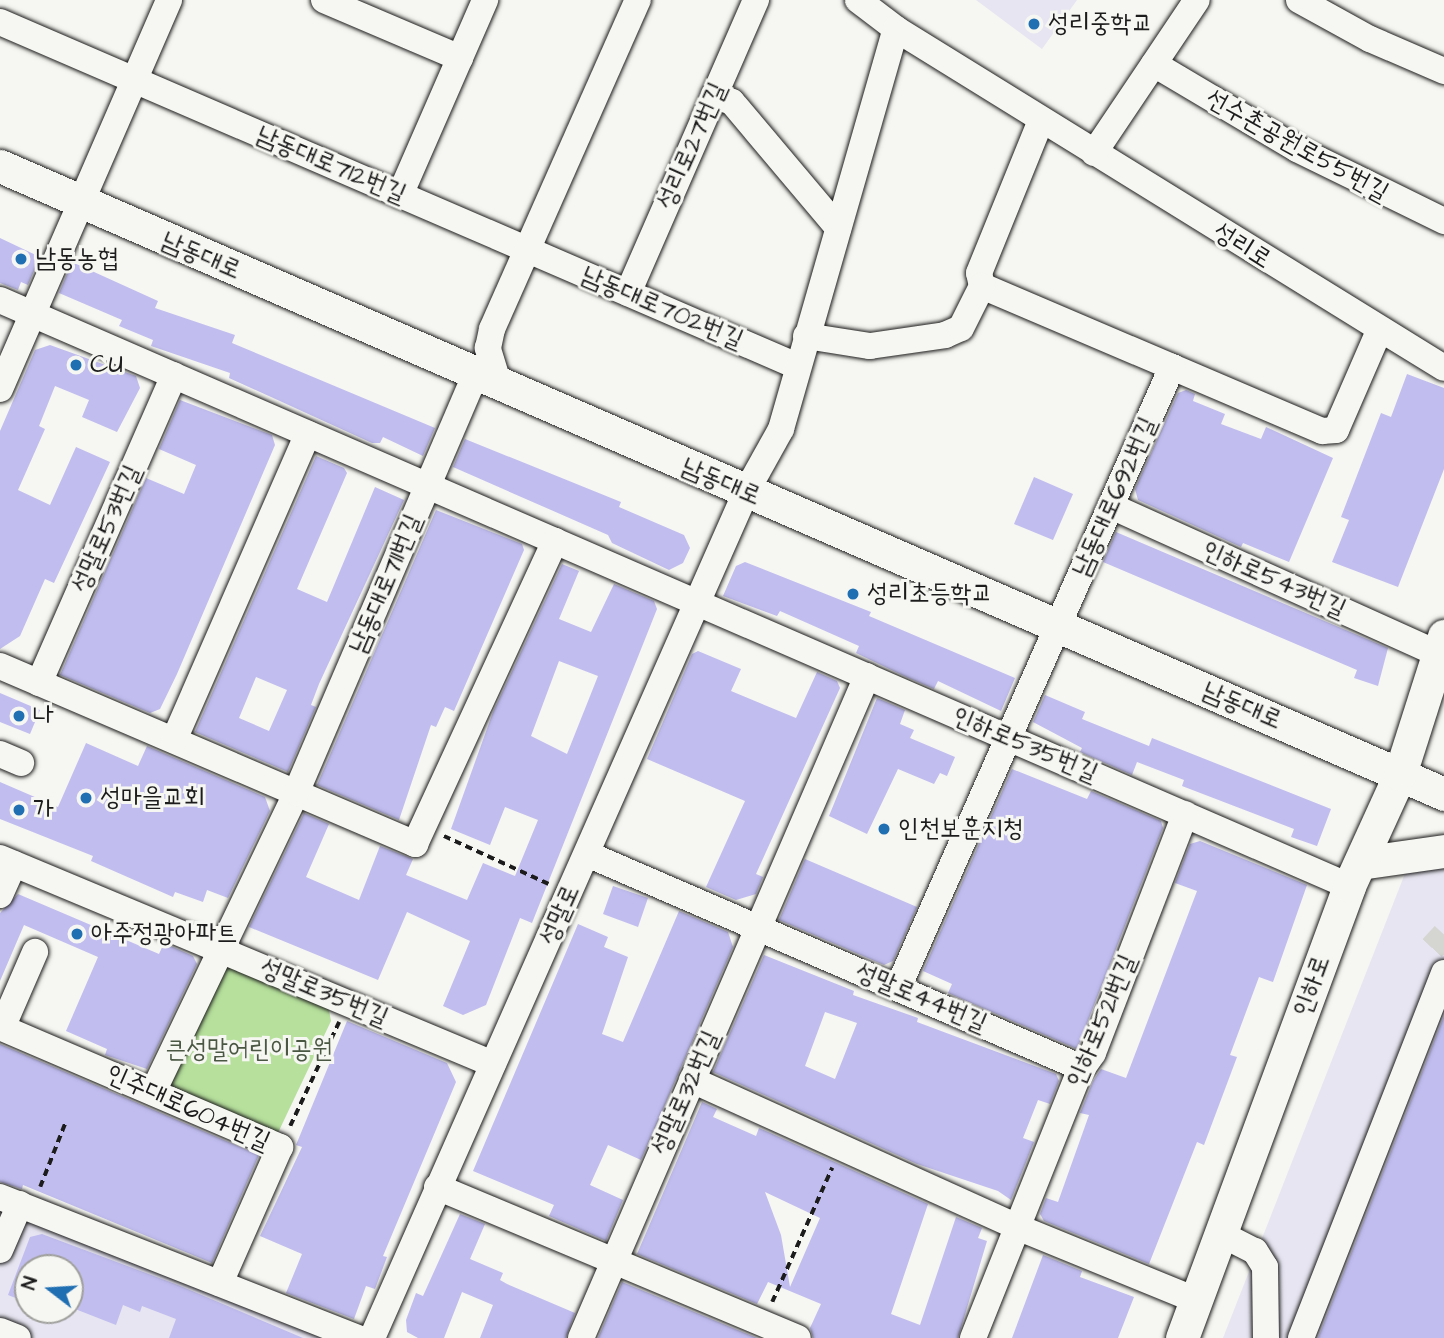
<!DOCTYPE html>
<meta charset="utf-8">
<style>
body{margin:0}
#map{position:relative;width:1444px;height:1338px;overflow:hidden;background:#f6f6f2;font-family:"Architects Daughter","Poor Story",sans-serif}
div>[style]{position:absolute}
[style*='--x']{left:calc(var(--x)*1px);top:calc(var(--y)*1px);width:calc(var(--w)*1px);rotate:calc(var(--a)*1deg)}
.built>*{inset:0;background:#e6e5f1}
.green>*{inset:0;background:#b6e09c}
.building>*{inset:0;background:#c1bdef}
.minor-tunnel>*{height:26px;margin-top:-13px;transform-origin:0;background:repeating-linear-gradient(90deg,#d5d5d2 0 26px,transparent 0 39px)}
.path>*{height:3.5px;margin-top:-1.75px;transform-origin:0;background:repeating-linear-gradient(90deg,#1c1c1c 0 7px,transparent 0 12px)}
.roads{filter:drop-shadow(0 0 2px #1c1c1c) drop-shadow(0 0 2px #1c1c1c)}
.minor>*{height:26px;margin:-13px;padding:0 13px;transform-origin:13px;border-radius:13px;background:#f6f6f2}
.major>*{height:33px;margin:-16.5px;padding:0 16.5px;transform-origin:16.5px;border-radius:16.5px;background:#f6f6f2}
.dots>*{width:19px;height:19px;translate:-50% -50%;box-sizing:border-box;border:4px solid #f6f6f2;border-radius:50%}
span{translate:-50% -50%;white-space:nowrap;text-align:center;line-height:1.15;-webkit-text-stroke:6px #f6f6f2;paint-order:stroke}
.poi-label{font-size:26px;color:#1c1c1c}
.left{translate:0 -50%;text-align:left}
.street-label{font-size:26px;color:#1c1c1c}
.park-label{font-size:26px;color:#4a5742}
.north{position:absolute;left:14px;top:1254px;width:70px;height:70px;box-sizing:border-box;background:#f6f6f2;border:2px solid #9f9f9c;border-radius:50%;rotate:287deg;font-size:19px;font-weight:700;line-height:28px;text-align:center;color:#1c1c1c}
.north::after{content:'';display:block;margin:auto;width:24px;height:32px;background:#1f6fb2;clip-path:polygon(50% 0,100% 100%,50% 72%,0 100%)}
</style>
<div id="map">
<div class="built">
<div style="clip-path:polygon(976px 0,1077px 0,1042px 49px)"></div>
<div style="clip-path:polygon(1444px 865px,1444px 1338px,1223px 1338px,1406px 871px)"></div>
<div style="clip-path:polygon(evenodd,0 1200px,355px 1338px,0 1338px,0 1200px,28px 1268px,70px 1268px,70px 1310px,28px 1310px,28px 1268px)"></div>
</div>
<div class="green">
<div style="clip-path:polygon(233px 963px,328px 1005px,331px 1021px,276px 1137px,168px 1092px,220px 967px)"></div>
</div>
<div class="building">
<div style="clip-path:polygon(0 238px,40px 257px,28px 285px,21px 282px,18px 290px,0 283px)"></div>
<div style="clip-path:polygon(72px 262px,158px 301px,155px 308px,235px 335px,232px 343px,435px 428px,423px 456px,383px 437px,380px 443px,372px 443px,229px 378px,230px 373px,151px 346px,153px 340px,119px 326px,122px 320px,59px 293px)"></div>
<div style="clip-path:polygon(50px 345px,136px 376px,140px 388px,117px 432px,82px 417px,89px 400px,55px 386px,39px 426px,45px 429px,18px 490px,50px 505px,76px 447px,110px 462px,54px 583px,45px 579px,20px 636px,0 649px,0 431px,35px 350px)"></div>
<div style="clip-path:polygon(1407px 374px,1444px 388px,1444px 469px,1398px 587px,1332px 562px,1349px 520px,1341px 517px,1381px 413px,1391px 417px)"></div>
<div style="clip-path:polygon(1186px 390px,1195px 394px,1193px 401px,1225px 414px,1221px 424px,1261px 439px,1266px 427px,1333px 458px,1289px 562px,1243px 543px,1241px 547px,1138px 500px,1135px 489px,1178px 393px)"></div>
<div style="clip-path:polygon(180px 400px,272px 435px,275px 445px,177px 674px,160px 709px,150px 713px,60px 675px,146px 478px,184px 494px,196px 465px,159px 449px)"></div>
<div style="clip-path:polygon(465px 439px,621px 502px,619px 507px,684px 535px,690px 548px,683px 563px,669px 570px,612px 543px,608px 535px,453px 467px)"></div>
<div style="clip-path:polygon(evenodd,316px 456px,344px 468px,347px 473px,297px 589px,327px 602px,375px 487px,404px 500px,319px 684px,311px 705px,316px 707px,288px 772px,195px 732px,316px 456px,256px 677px,287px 690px,269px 731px,239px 718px,256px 677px)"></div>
<div style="clip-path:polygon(1034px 477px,1073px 494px,1053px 540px,1014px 524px)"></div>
<div style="clip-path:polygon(436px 510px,522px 544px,524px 550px,454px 711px,445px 707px,436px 727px,431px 725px,399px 820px,317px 785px)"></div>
<div style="clip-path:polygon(1116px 532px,1388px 648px,1378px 686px,1354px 678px,1357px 670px,1103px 562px)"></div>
<div style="clip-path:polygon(745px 562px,871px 612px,869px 616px,1015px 678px,1001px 711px,938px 681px,934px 689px,906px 677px,856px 653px,859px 646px,780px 611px,777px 616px,723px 596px,736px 566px)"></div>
<div style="clip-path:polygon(evenodd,562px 564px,579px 571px,559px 619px,591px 632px,614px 584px,654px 601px,657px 609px,532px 923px,520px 918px,486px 1005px,463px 1015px,443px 1006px,470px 941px,407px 912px,378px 980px,249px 927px,304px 813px,329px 824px,306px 877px,359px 900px,380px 846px,413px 859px,406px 875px,467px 900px,483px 863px,515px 876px,538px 820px,505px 807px,490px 845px,451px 829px,493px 712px,562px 564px,559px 661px,598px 676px,567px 754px,531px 736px,559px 661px)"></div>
<div style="clip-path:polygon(698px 651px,741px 669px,731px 691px,796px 718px,817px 672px,837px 681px,840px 688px,756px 874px,763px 877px,756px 894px,736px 900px,706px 887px,745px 801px,647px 759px,692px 654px)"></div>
<div style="clip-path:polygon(0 693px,40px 710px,30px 734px,0 722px)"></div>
<div style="clip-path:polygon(1045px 695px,1085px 712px,1082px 719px,1149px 746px,1152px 738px,1331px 809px,1317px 846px,1291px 837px,1294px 829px,1182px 786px,1184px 780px,1137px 762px,1132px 775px,1080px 752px,1082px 748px,1033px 722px)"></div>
<div style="clip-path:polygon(877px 698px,905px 710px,900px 724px,914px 730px,910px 738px,955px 757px,947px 776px,940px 773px,934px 784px,898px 769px,867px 834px,829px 816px)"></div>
<div style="clip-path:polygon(86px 743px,138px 766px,147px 746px,265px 797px,270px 811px,228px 898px,207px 890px,203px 902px,175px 892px,173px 897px,91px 861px,93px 856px,0 819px,0 782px,58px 807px)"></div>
<div style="clip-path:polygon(1012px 769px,1087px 799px,1091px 791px,1161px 821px,1163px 828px,1077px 1049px,948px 993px,952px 984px,923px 971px)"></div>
<div style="clip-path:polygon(1200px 841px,1307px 885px,1273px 982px,1259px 977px,1230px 1055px,1237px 1057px,1204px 1145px,1197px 1142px,1149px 1264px,1044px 1221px,1040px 1214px,1046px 1198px,1058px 1202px,1089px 1115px,1080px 1113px,1093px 1081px,1101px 1069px,1126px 1078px,1197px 891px,1175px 883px,1190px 844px)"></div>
<div style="clip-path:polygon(805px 859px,917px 907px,893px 961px,884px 965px,779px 920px)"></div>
<div style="clip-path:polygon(613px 886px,648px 898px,638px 927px,603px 914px)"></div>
<div style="clip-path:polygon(18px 894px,159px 954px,164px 943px,193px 956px,197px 964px,147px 1069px,105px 1055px,107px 1049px,66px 1031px,98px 957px,24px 925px,0 981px,0 913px)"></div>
<div style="clip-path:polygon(679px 911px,728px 932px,733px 947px,641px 1160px,608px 1145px,590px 1185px,623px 1200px,606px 1241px,549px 1216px,554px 1205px,473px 1171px,578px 924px,608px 937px,604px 947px,628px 957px,602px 1034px,623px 1042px)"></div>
<div style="clip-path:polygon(evenodd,764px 955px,854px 991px,853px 995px,918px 1018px,917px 1022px,1056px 1074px,1059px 1081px,1050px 1104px,1038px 1100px,1023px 1138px,1034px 1142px,1011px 1200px,998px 1191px,917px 1164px,713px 1072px,764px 955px,825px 1012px,857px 1023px,835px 1079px,805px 1066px,825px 1012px)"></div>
<div style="clip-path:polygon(1444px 1016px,1444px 1338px,1318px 1338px)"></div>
<div style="clip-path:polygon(347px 1021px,447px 1063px,456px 1082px,383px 1256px,387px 1257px,375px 1289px,366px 1286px,354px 1319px,286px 1293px,302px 1254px,260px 1236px,302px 1147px,296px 1145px)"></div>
<div style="clip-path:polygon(0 1044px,259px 1155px,212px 1263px,23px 1185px,22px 1189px,0 1182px)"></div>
<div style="clip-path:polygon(evenodd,702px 1102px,717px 1109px,713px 1117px,756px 1136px,759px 1128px,928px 1204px,891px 1314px,920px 1325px,956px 1217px,982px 1228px,978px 1238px,987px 1241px,958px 1338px,813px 1338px,810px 1328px,821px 1304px,768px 1282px,757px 1304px,637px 1254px,702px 1102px,765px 1192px,820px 1218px,790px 1287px,781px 1235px,765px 1192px)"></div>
<div style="clip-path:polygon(460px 1214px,485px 1224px,470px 1259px,503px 1273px,500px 1280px,507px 1284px,575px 1313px,566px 1338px,480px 1338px,493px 1305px,462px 1292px,444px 1338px,418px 1338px,407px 1332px,406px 1320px,416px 1293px,423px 1296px)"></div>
<div style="clip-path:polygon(42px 1234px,178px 1285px,303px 1338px,169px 1338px,176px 1319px,142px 1306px,140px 1312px,123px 1305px,116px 1325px,70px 1307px,70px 1268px,28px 1268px,28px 1303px,8px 1295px,30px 1237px)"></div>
<div style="clip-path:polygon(1043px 1255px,1082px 1271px,1080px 1277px,1134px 1297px,1118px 1338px,1012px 1338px)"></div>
<div style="clip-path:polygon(622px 1282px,757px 1338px,598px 1338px)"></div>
</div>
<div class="minor-tunnel">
<div style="--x:1432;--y:948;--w:18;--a:-47"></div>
</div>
<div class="path">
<div style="--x:444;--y:836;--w:115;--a:24.6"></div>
<div style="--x:290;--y:1126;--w:115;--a:-64.8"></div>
<div style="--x:40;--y:1187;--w:71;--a:-68.5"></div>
<div style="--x:772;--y:1302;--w:147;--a:-65.9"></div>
</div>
<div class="roads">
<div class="minor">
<div style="--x:324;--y:0;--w:148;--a:23.1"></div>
<div style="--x:858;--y:0;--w:48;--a:37.3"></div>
<div style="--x:896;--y:29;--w:644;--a:31.74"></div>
<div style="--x:1299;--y:0;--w:81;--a:28.8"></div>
<div style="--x:1370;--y:39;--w:81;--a:23.4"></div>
<div style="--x:0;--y:22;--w:868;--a:23.35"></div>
<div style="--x:1154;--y:64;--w:166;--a:30.7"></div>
<div style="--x:1297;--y:149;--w:164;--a:26.1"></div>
<div style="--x:714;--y:95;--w:19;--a:21"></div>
<div style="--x:732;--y:102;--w:165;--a:49.9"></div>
<div style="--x:1094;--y:153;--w:184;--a:-56.1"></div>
<div style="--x:400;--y:195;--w:213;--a:-66.4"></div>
<div style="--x:982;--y:286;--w:370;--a:23.1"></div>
<div style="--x:1322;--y:431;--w:14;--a:-4"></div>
<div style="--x:1336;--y:430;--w:108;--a:-66.5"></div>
<div style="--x:982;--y:286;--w:13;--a:-103"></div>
<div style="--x:979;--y:273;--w:165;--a:-67.9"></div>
<div style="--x:628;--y:293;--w:320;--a:-66.4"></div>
<div style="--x:0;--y:300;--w:1471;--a:23.48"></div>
<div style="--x:806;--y:336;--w:65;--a:8.9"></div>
<div style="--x:870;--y:346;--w:76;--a:-8.3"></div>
<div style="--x:945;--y:335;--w:17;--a:-24"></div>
<div style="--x:961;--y:328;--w:47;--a:-63.4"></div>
<div style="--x:499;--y:385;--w:39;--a:-107"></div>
<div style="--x:488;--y:348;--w:19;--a:-78"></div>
<div style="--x:492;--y:329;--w:360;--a:-66.1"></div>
<div style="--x:0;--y:389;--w:424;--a:-66.5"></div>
<div style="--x:1111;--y:506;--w:358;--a:24.3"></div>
<div style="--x:0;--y:666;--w:452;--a:23.2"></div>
<div style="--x:415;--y:844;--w:334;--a:-65.2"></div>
<div style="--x:39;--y:683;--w:336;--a:-66.3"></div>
<div style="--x:174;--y:740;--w:334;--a:-66.4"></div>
<div style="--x:0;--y:754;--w:23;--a:23"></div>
<div style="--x:587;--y:854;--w:539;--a:23.38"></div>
<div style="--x:0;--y:858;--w:534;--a:22.68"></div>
<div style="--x:0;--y:895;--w:34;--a:-66"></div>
<div style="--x:898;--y:988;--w:679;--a:-66.19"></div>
<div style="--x:0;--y:1027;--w:305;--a:23.2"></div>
<div style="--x:280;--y:1147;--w:149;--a:113.8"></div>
<div style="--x:2;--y:1028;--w:83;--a:-66.5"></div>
<div style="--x:692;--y:1080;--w:357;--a:24.3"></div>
<div style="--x:1017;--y:1227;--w:193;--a:22.2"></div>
<div style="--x:153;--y:1092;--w:331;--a:-64.4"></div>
<div style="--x:296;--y:793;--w:455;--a:-66.8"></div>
<div style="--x:437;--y:1187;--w:391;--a:22.7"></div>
<div style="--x:0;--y:1197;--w:385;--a:21.5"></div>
<div style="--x:1221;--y:1234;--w:38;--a:27"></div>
<div style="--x:1255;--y:1251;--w:19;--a:58"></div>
<div style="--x:1265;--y:1267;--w:71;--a:89.2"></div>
<div style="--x:0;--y:1250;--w:50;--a:-66.5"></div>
<div style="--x:0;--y:1331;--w:19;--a:21"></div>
<div style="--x:372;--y:1338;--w:925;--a:-66.15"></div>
<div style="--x:746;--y:492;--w:72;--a:-60.9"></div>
<div style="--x:781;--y:429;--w:416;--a:-74"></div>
<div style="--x:581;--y:1338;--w:721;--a:-66.63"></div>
<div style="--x:973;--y:1338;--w:285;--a:-68.2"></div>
<div style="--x:1079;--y:1073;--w:24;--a:-55"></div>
<div style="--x:1093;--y:1053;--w:256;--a:-68.9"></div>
<div style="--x:1301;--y:1338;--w:392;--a:-68.6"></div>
</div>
<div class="major">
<div style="--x:0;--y:166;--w:1575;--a:23.5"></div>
<div style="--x:1360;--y:863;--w:85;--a:-8.1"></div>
<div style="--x:1182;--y:1338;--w:482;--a:-69.7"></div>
<div style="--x:1349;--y:886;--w:123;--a:-65.5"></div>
<div style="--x:1400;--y:774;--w:145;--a:-72.3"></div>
</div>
</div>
<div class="dots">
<div style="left:1034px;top:24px;background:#1f6fb2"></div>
<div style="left:21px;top:259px;background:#1f6fb2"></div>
<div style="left:76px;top:365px;background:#1f6fb2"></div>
<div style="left:853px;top:594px;background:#1f6fb2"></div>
<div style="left:19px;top:716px;background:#1f6fb2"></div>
<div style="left:86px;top:798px;background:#1f6fb2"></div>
<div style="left:19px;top:810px;background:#1f6fb2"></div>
<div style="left:884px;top:829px;background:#1f6fb2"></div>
<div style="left:77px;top:934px;background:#1f6fb2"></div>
</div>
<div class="poi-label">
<span class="left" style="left:1048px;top:24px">성리중학교</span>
<span class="left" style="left:35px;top:259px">남동농협</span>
<span class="left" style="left:90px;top:365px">CU</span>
<span class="left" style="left:867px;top:594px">성리초등학교</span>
<span class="left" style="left:33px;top:716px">나</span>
<span class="left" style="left:100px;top:798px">성마을교회</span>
<span class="left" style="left:33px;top:810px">가</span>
<span class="left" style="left:898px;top:829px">인천보훈지청</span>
<span class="left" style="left:91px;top:934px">아주정광아파트</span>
</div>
<div class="street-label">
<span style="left:692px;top:146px;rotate:-66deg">성리로27번길</span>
<span style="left:1297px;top:146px;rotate:29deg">선수촌공원로55번길</span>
<span style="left:331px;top:165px;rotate:23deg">남동대로712번길</span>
<span style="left:1242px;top:246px;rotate:32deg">성리로</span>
<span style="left:201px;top:256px;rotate:23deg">남동대로</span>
<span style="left:662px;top:308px;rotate:23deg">남동대로702번길</span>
<span style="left:721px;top:482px;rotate:23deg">남동대로</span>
<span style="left:1115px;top:497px;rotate:-66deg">남동대로692번길</span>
<span style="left:107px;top:529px;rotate:-66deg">성말로53번길</span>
<span style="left:1274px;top:580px;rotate:24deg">인하로543번길</span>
<span style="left:386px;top:584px;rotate:-67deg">남동대로711번길</span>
<span style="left:1242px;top:706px;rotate:23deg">남동대로</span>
<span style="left:1025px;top:745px;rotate:23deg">인하로535번길</span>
<span style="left:560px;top:915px;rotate:-66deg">성말로</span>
<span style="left:1312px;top:986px;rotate:-70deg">인하로</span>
<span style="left:324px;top:993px;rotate:23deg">성말로35번길</span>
<span style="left:921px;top:998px;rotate:23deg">성말로44번길</span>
<span style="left:1102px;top:1021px;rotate:-67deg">인하로521번길</span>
<span style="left:686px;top:1093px;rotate:-66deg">성말로32번길</span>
<span style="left:188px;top:1108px;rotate:24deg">인주대로604번길</span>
</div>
<div class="park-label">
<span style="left:249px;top:1050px">큰성말어린이공원</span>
</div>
<div class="north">N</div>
</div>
